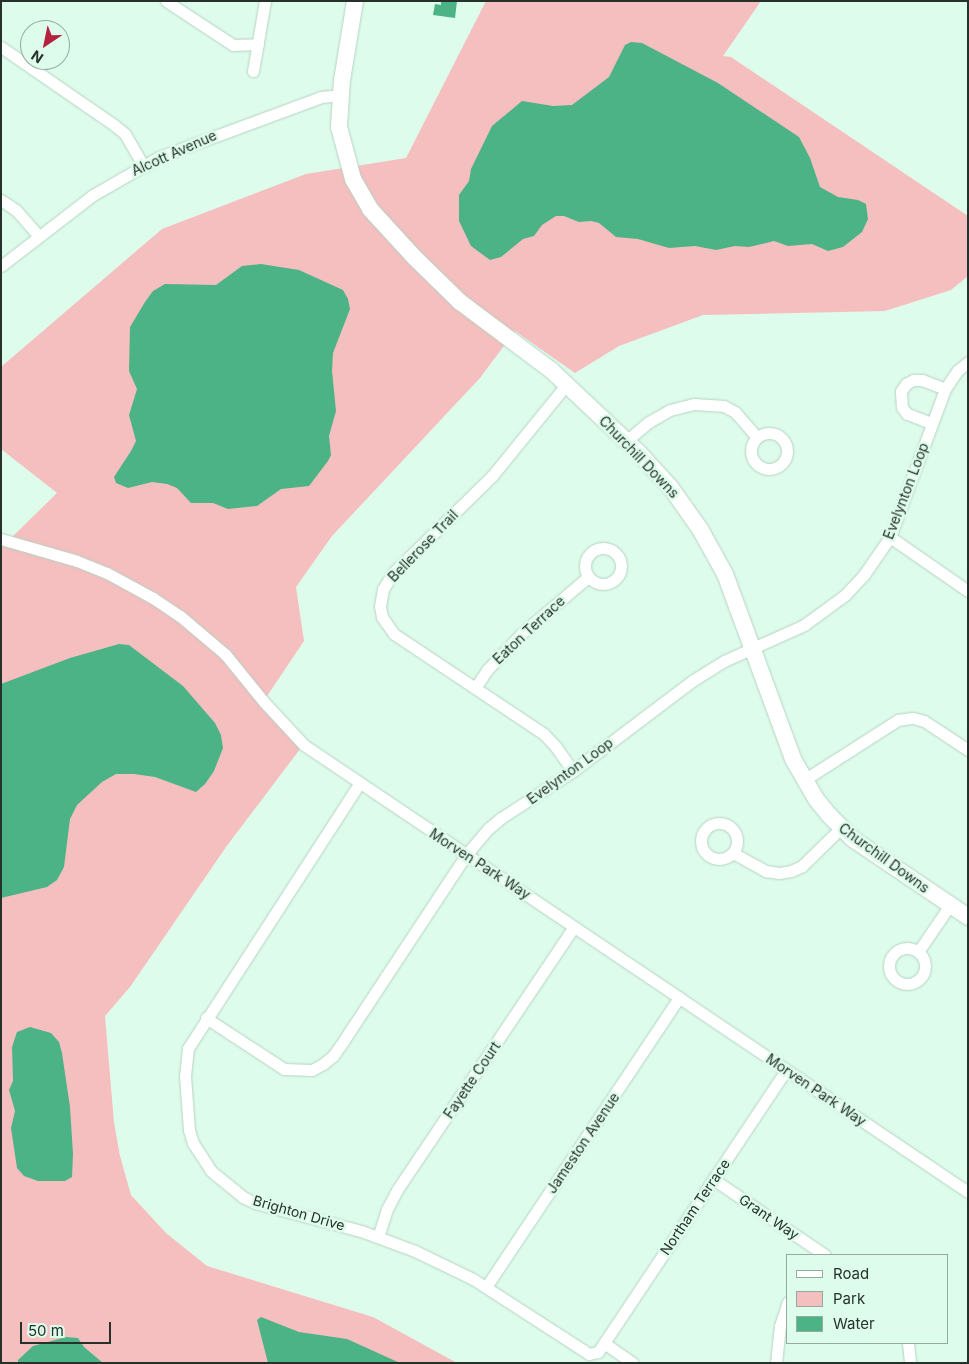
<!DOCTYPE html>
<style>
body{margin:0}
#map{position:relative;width:969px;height:1364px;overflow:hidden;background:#defceb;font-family:Inter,sans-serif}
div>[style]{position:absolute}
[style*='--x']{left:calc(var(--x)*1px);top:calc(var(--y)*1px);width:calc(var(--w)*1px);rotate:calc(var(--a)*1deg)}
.green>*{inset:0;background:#f5bebf}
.water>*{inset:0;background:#4bb385}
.roads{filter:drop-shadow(0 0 1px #b6d3c3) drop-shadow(0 0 1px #b6d3c3)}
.street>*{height:11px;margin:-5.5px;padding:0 5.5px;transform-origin:5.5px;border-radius:5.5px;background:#fff}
.street>.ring{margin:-5.5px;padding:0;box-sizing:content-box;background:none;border:11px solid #fff;border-radius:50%}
.secondary>*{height:16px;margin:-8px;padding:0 8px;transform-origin:8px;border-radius:8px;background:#fff}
span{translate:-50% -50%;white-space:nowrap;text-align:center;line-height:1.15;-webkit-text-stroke:5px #defceb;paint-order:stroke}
.street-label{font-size:14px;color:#26312b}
.frame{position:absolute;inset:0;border:2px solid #26312b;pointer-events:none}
.legend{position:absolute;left:786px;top:1254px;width:162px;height:90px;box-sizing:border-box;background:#defceb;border:1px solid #94ab9e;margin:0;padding:6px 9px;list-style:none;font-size:15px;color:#26312b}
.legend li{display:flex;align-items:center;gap:10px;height:25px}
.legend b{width:25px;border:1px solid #94ab9e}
.north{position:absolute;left:20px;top:20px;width:50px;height:50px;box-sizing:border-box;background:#defceb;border:1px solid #94ab9e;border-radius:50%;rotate:214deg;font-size:14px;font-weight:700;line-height:20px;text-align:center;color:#26312b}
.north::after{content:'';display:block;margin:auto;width:18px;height:22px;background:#b4223d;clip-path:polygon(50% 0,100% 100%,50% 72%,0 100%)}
.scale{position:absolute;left:20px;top:1322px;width:91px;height:22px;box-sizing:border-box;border:2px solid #26312b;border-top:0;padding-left:6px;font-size:15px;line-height:18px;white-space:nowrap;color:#26312b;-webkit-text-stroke:4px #defceb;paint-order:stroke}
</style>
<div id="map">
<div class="green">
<div style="clip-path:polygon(486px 1px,761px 1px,723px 56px,731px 57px,968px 216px,968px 276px,951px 290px,885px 311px,703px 315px,619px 346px,575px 373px,515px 331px,480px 378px,332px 536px,296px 587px,304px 641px,261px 705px,300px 749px,226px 847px,130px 987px,105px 1016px,114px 1123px,120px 1156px,131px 1195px,166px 1233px,207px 1266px,373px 1317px,457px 1363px,1px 1363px,1px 543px,9px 540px,57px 493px,1px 449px,1px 367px,162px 229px,306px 174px,406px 158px)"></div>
</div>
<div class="water">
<div style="clip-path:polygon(441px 1px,457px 1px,455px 18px,433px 15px,435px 4px,441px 5px)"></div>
<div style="clip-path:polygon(631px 42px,642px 43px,718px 83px,799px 137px,810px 158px,820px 187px,838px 197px,858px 200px,866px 204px,868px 219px,862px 232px,843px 247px,828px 251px,812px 244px,788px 246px,774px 241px,749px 247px,735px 246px,716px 250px,695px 246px,669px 248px,638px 239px,616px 237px,599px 223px,591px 221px,579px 222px,564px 216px,556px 216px,542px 225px,534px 236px,523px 239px,501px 257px,490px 260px,471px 246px,459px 221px,459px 195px,469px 181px,471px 169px,492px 126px,522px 101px,553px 106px,572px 105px,609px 77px,625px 45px)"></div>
<div style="clip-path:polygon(261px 264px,299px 270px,343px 290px,348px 299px,350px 309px,333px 353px,332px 371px,336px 411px,329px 436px,331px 455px,328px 461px,309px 486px,281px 489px,257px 506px,228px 509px,213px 503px,191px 503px,177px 488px,167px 484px,152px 482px,128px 488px,116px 483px,114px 477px,131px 451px,136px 441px,129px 415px,137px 389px,129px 371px,130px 327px,145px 302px,153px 291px,165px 284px,216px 285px,242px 266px)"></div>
<div style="clip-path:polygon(119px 644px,129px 645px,183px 686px,215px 723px,221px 735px,223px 748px,214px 771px,205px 784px,196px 792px,155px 777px,134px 774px,116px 774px,102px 782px,77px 805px,70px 819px,64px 867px,57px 880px,47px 887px,1px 898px,1px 684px,70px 658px)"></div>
<div style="clip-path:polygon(30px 1027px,51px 1033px,59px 1042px,62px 1053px,70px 1107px,73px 1154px,72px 1177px,65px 1181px,38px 1181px,24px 1176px,17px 1168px,11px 1128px,15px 1111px,9px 1090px,13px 1081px,12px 1047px,17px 1032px)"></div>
<div style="clip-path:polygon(261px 1317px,299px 1332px,347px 1339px,400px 1363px,268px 1363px,257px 1320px)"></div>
<div style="clip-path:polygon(66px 1337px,78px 1338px,84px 1347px,103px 1363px,18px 1363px,18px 1360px,33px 1346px)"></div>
</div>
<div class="roads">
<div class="street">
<div style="--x:166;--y:1;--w:80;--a:33.3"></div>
<div style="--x:233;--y:45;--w:25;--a:-2"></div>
<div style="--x:1;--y:47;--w:137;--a:34.6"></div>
<div style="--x:114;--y:125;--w:14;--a:39"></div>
<div style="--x:125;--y:134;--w:36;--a:60"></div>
<div style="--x:253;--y:71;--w:71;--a:-80.3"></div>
<div style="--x:1;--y:200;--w:18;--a:34"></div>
<div style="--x:16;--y:210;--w:35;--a:49"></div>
<div style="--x:1;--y:266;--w:116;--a:-37.7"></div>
<div style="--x:93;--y:195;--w:76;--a:-29.9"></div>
<div style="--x:159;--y:157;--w:173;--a:-20.3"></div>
<div style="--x:321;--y:97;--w:20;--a:-6"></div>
<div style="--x:566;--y:385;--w:117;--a:129.1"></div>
<div style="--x:492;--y:476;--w:139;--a:135.6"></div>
<div style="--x:393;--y:573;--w:19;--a:122"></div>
<div style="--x:383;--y:589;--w:17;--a:100"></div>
<div style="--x:380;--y:606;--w:11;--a:80"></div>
<div style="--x:382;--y:617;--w:21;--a:55"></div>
<div style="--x:394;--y:634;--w:180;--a:33.7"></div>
<div style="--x:544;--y:734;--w:18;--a:47"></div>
<div style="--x:556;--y:747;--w:29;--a:55"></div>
<div style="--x:931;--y:423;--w:26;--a:-159"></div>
<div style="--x:907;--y:414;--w:9;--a:-126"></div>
<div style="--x:902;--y:407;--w:16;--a:-94"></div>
<div style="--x:901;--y:391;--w:9;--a:-54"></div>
<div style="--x:906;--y:384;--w:8;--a:-30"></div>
<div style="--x:913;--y:380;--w:9;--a:0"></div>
<div style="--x:922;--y:380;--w:25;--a:21"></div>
<div class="ring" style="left:751px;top:433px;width:25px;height:25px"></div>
<div style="--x:626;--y:441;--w:30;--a:-40"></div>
<div style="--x:649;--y:422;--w:24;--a:-30"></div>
<div style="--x:670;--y:410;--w:25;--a:-14"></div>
<div style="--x:694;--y:404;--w:30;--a:4"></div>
<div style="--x:724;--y:406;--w:13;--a:29"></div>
<div style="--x:735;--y:412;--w:33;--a:49"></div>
<div style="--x:890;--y:537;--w:95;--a:34.7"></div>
<div style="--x:1;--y:539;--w:79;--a:16.1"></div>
<div style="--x:77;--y:561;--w:32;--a:22"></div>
<div style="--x:107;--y:573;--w:52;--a:28.5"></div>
<div style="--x:153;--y:598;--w:32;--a:34"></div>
<div style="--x:180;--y:616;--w:59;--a:40.2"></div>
<div style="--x:225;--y:654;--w:62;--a:50.9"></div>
<div style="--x:264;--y:702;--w:59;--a:47.1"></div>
<div style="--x:304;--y:745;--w:800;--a:33.95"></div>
<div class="ring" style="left:585px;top:548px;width:25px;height:25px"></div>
<div style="--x:475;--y:688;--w:22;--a:-56"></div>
<div style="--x:487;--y:670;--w:51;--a:-46.6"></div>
<div style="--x:522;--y:633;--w:87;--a:-40.3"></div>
<div style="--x:804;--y:780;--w:112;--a:-32.6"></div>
<div style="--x:898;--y:720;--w:15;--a:-8"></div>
<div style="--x:913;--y:718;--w:11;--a:15"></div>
<div style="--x:924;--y:721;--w:53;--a:33.4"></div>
<div style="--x:359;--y:784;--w:315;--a:122.9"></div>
<div style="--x:188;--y:1048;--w:28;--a:96"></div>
<div style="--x:185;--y:1076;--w:54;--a:85.8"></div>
<div style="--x:189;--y:1130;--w:14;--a:73"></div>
<div style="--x:193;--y:1143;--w:33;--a:57"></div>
<div style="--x:211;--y:1171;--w:41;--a:39.1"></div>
<div style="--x:243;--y:1197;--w:13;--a:27"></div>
<div style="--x:255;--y:1203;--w:110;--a:14.8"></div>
<div style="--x:361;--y:1231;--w:58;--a:20.3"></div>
<div style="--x:415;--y:1251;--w:64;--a:25.8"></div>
<div style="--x:473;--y:1279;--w:138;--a:32.9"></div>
<div style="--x:589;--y:1354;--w:9;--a:-13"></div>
<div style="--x:598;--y:1352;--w:339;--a:-56.3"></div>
<div class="ring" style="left:701px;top:823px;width:25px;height:25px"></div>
<div style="--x:733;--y:853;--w:38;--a:29"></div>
<div style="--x:766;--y:871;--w:13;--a:9"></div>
<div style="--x:779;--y:873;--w:12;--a:-9"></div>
<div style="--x:791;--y:871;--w:12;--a:-24"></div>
<div style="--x:802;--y:866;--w:54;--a:-44.3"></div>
<div class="ring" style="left:889px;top:948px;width:25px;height:25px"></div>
<div style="--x:918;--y:952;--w:57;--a:-55.8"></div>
<div style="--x:206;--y:1018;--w:93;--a:33.2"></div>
<div style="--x:284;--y:1069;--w:28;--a:2"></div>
<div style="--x:312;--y:1070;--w:13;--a:-29"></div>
<div style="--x:323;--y:1064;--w:13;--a:-39"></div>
<div style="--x:333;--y:1056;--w:19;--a:-55"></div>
<div style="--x:344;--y:1040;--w:222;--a:-56.6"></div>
<div style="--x:466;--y:855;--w:35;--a:-50"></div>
<div style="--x:489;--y:828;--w:16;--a:-40"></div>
<div style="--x:501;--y:818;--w:86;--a:-33.1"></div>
<div style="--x:573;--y:771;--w:149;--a:-37.1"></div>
<div style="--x:692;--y:681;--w:38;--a:-32"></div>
<div style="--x:724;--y:661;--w:88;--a:-24.2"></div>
<div style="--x:804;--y:625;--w:51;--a:-36.2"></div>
<div style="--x:845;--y:595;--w:26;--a:-47"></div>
<div style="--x:863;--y:576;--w:47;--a:-55.3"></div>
<div style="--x:890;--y:537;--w:158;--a:-69.6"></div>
<div style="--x:945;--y:389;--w:22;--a:-56"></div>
<div style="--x:957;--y:371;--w:14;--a:-39"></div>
<div style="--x:713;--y:1179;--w:135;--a:34.2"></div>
<div style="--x:378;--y:1237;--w:29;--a:-72"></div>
<div style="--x:387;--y:1209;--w:21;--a:-62"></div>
<div style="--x:397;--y:1190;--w:317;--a:-56.1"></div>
<div style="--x:486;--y:1287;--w:348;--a:-56.3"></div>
<div style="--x:604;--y:1343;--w:35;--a:35"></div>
<div style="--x:908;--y:1343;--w:20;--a:84"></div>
<div style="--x:776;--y:1363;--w:37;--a:-84"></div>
<div style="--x:780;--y:1326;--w:25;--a:-72"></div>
</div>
<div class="secondary">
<div style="--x:355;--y:1;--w:80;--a:99.3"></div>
<div style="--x:342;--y:80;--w:47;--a:93.7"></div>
<div style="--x:339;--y:127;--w:54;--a:74.9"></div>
<div style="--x:353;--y:179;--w:34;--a:60"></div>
<div style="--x:370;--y:209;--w:65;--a:47.5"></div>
<div style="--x:414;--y:257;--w:64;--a:44.4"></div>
<div style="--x:460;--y:302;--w:114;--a:36.8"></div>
<div style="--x:551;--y:370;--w:121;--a:43.3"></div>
<div style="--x:639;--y:453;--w:47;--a:47.6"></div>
<div style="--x:671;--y:488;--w:50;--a:54.7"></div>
<div style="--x:700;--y:529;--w:51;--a:60.9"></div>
<div style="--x:725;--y:574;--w:197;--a:69.8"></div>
<div style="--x:793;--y:759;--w:46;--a:60.1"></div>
<div style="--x:816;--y:799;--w:21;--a:51"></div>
<div style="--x:829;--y:815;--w:34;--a:45"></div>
<div style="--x:853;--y:839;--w:139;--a:34.1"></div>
</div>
</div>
<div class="street-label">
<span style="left:174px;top:153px;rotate:-24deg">Alcott Avenue</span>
<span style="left:639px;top:457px;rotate:46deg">Churchill Downs</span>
<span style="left:906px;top:491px;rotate:-69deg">Evelynton Loop</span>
<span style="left:423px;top:546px;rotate:-46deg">Bellerose Trail</span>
<span style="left:529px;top:630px;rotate:-43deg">Eaton Terrace</span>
<span style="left:570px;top:771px;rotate:-36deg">Evelynton Loop</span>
<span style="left:884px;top:858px;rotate:36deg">Churchill Downs</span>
<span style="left:480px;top:864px;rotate:33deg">Morven Park Way</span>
<span style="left:472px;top:1080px;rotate:-56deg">Fayette Court</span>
<span style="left:816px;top:1090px;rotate:34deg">Morven Park Way</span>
<span style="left:583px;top:1143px;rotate:-56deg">Jameston Avenue</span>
<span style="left:695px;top:1207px;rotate:-56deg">Northam Terrace</span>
<span style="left:299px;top:1213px;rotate:16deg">Brighton Drive</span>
<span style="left:769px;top:1217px;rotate:34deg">Grant Way</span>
</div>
<div class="frame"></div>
<ul class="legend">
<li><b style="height:6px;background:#fff"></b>Road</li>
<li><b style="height:14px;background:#f5bebf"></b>Park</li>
<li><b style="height:14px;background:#4bb385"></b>Water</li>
</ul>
<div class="north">N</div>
<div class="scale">50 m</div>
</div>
